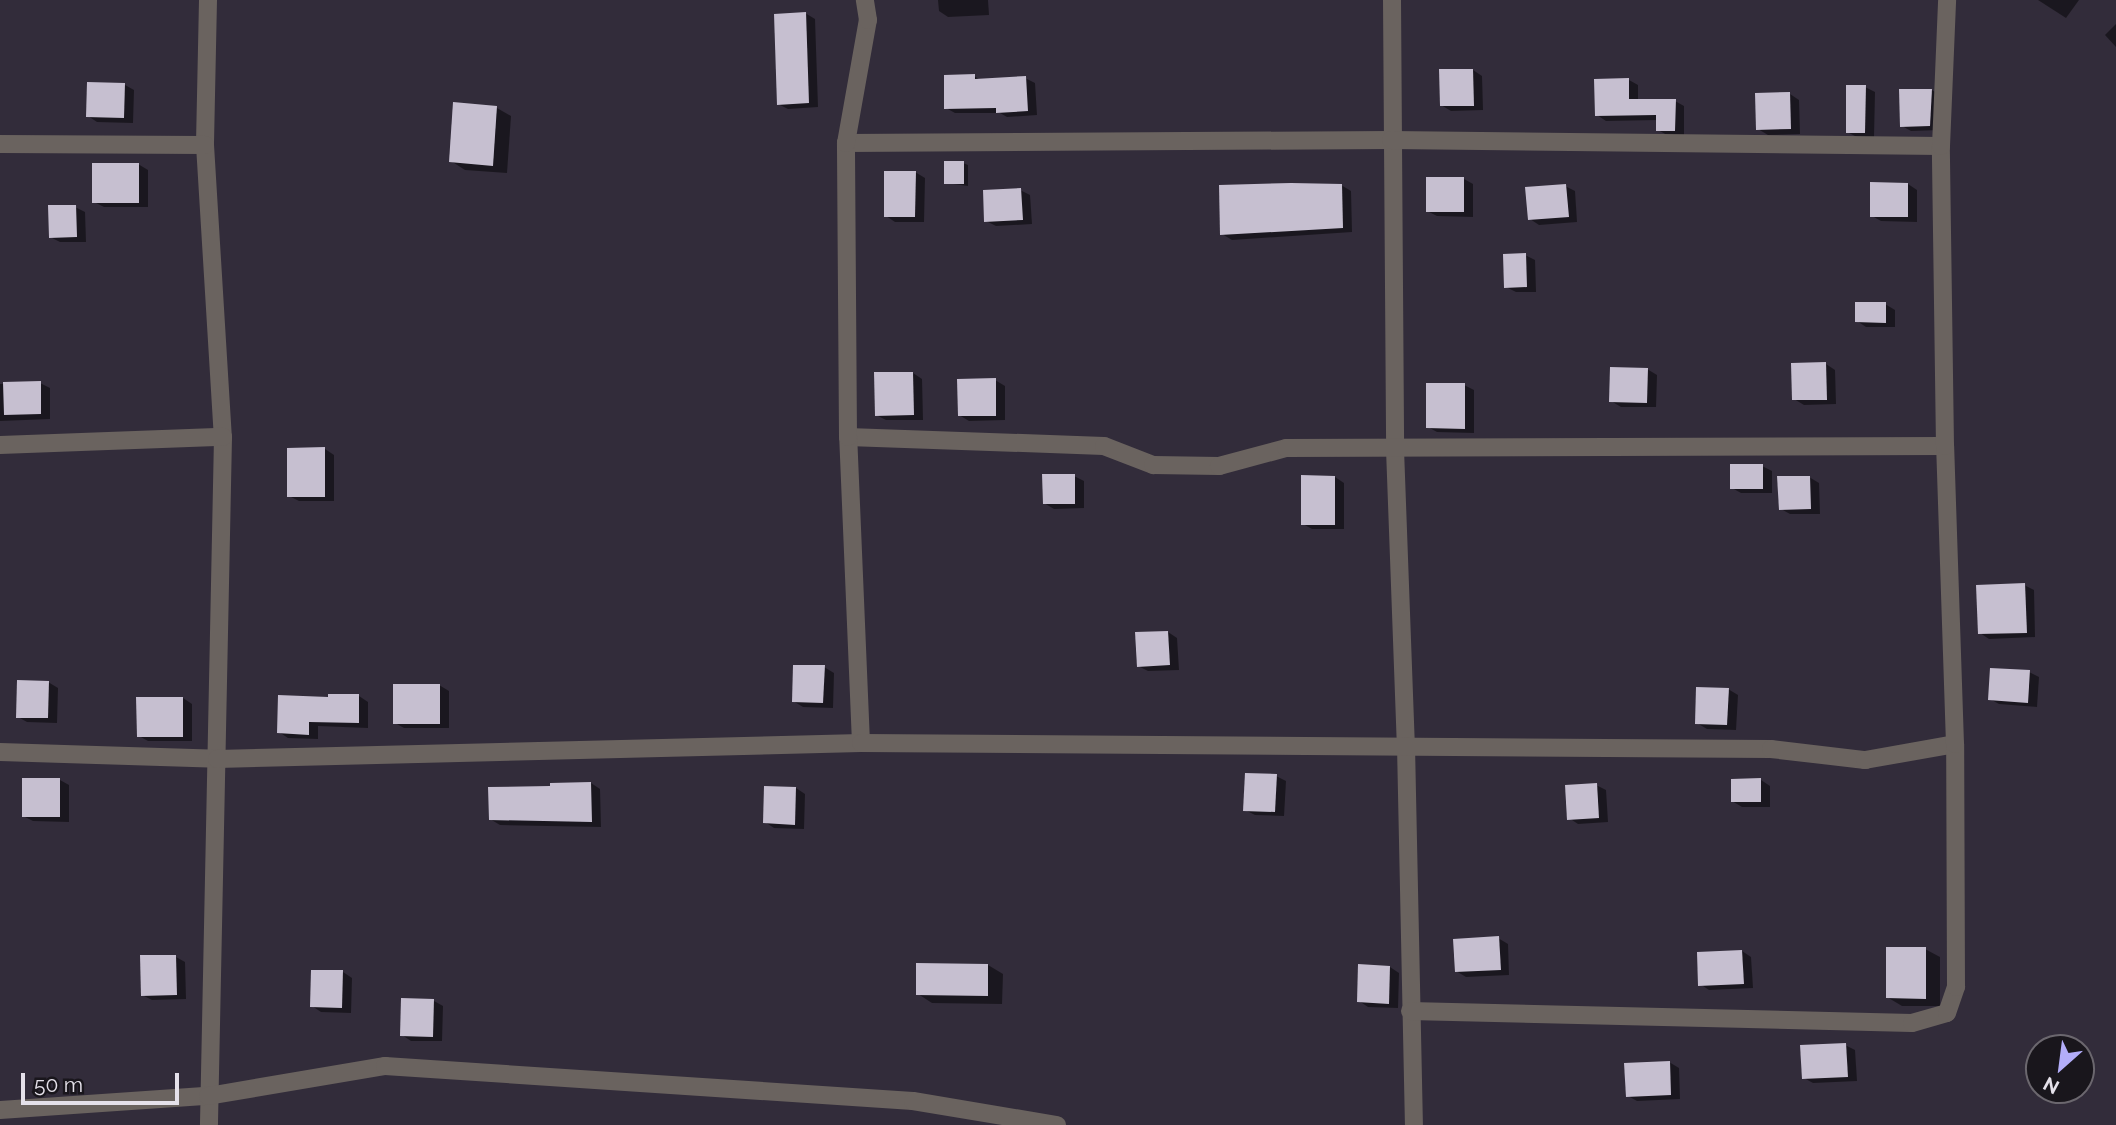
<!DOCTYPE html>
<style>
body{margin:0}
#map{position:relative;width:2116px;height:1125px;overflow:hidden;background:#322c3a;font-family:Raleway,sans-serif}
div>[style]{position:absolute}
[style*='--x']{left:calc(var(--x)*1px);top:calc(var(--y)*1px);width:calc(var(--w)*1px);rotate:calc(var(--a)*1deg)}
.shadow>*{inset:0;background:#0007}
.building>*{inset:0;background:#c6bfd0}
.minor>*{height:18px;margin:-9px;padding:0 9px;transform-origin:9px;border-radius:9px;background:#6a635f}
span{translate:-50% -50%;white-space:nowrap;text-align:center;line-height:1.15;-webkit-text-stroke:7px #19161c;paint-order:stroke}
.north{position:absolute;left:2025px;top:1034px;width:70px;height:70px;box-sizing:border-box;background:#19161c;border:2px solid #6b676e;border-radius:50%;rotate:208deg;font-size:19px;font-weight:700;line-height:28px;text-align:center;color:#e5e1ea}
.north::after{content:'';display:block;margin:auto;width:24px;height:32px;background:#b3adf9;clip-path:polygon(50% 0,100% 100%,50% 72%,0 100%)}
.scale{position:absolute;left:21px;top:1073px;width:158px;height:32px;box-sizing:border-box;border:4px solid #e5e1ea;border-top:0;padding-left:9px;font-size:21px;line-height:24px;white-space:nowrap;color:#e5e1ea;-webkit-text-stroke:5px #19161c;paint-order:stroke}
</style>
<div id="map">
<div class="shadow">
<div style="clip-path:polygon(938px 0,988px 0,989px 15px,948px 17px,939px 11px)"></div>
<div style="clip-path:polygon(2038px 0,2079px 0,2066px 18px)"></div>
<div style="clip-path:polygon(805px 13px,815px 19px,818px 107px,788px 109px,778px 104px)"></div>
<div style="clip-path:polygon(2116px 24px,2116px 47px,2105px 35px)"></div>
<div style="clip-path:polygon(1473px 70px,1482px 76px,1483px 110px,1451px 111px,1441px 105px)"></div>
<div style="clip-path:polygon(974px 76px,982px 81px,1025px 78px,1035px 83px,1037px 115px,1007px 117px,1000px 113px,955px 113px,946px 108px)"></div>
<div style="clip-path:polygon(1629px 80px,1638px 85px,1638px 100px,1675px 101px,1684px 106px,1684px 136px,1667px 135px,1658px 130px,1658px 120px,1606px 121px,1597px 115px)"></div>
<div style="clip-path:polygon(125px 85px,134px 90px,133px 123px,97px 122px,88px 116px)"></div>
<div style="clip-path:polygon(1865px 87px,1875px 92px,1874px 137px,1857px 137px,1847px 132px)"></div>
<div style="clip-path:polygon(1932px 90px,1941px 96px,1939px 130px,1911px 131px,1902px 126px)"></div>
<div style="clip-path:polygon(1790px 94px,1799px 100px,1800px 134px,1768px 135px,1758px 129px)"></div>
<div style="clip-path:polygon(497px 108px,511px 116px,507px 173px,465px 170px,451px 161px)"></div>
<div style="clip-path:polygon(963px 163px,968px 165px,968px 186px,946px 183px)"></div>
<div style="clip-path:polygon(138px 164px,148px 170px,148px 207px,104px 207px,94px 202px)"></div>
<div style="clip-path:polygon(915px 172px,925px 178px,924px 222px,895px 222px,886px 216px)"></div>
<div style="clip-path:polygon(1464px 179px,1473px 184px,1473px 217px,1437px 216px,1427px 211px)"></div>
<div style="clip-path:polygon(1908px 184px,1917px 190px,1917px 222px,1881px 221px,1872px 216px)"></div>
<div style="clip-path:polygon(1341px 185px,1351px 191px,1352px 232px,1232px 240px,1222px 234px)"></div>
<div style="clip-path:polygon(1565px 186px,1575px 191px,1577px 222px,1539px 225px,1530px 219px)"></div>
<div style="clip-path:polygon(1020px 190px,1030px 195px,1032px 224px,996px 226px,986px 221px)"></div>
<div style="clip-path:polygon(75px 207px,85px 212px,86px 242px,60px 242px,50px 237px)"></div>
<div style="clip-path:polygon(1525px 255px,1535px 260px,1536px 292px,1516px 292px,1506px 287px)"></div>
<div style="clip-path:polygon(1885px 304px,1895px 310px,1895px 327px,1866px 327px,1857px 321px)"></div>
<div style="clip-path:polygon(1826px 364px,1835px 370px,1836px 404px,1804px 405px,1794px 399px)"></div>
<div style="clip-path:polygon(1647px 369px,1657px 375px,1656px 407px,1621px 407px,1611px 401px)"></div>
<div style="clip-path:polygon(913px 373px,922px 379px,923px 420px,886px 420px,876px 415px)"></div>
<div style="clip-path:polygon(995px 380px,1005px 386px,1005px 420px,969px 421px,959px 415px)"></div>
<div style="clip-path:polygon(40px 383px,50px 388px,50px 419px,0 421px,0 384px)"></div>
<div style="clip-path:polygon(1464px 385px,1474px 390px,1474px 433px,1437px 432px,1428px 427px)"></div>
<div style="clip-path:polygon(325px 449px,334px 455px,334px 501px,299px 501px,289px 496px)"></div>
<div style="clip-path:polygon(1762px 466px,1772px 471px,1772px 493px,1741px 493px,1732px 488px)"></div>
<div style="clip-path:polygon(1074px 476px,1084px 481px,1084px 508px,1054px 509px,1044px 503px)"></div>
<div style="clip-path:polygon(1335px 477px,1344px 483px,1344px 529px,1312px 529px,1303px 524px)"></div>
<div style="clip-path:polygon(1809px 477px,1819px 483px,1820px 514px,1790px 514px,1781px 509px)"></div>
<div style="clip-path:polygon(2024px 585px,2034px 590px,2035px 637px,1989px 639px,1980px 633px)"></div>
<div style="clip-path:polygon(1168px 632px,1177px 638px,1179px 670px,1148px 671px,1138px 666px)"></div>
<div style="clip-path:polygon(824px 667px,834px 673px,833px 708px,803px 707px,793px 701px)"></div>
<div style="clip-path:polygon(2029px 672px,2039px 677px,2037px 707px,1999px 704px,1990px 699px)"></div>
<div style="clip-path:polygon(48px 682px,58px 688px,57px 723px,27px 722px,18px 717px)"></div>
<div style="clip-path:polygon(439px 685px,449px 691px,449px 728px,404px 728px,395px 723px)"></div>
<div style="clip-path:polygon(1728px 689px,1738px 695px,1736px 730px,1707px 729px,1697px 723px)"></div>
<div style="clip-path:polygon(359px 696px,368px 702px,368px 728px,318px 726px,318px 739px,288px 738px,279px 732px,330px 699px)"></div>
<div style="clip-path:polygon(183px 698px,192px 704px,192px 741px,148px 741px,139px 736px)"></div>
<div style="clip-path:polygon(1276px 776px,1286px 781px,1284px 816px,1255px 815px,1245px 810px)"></div>
<div style="clip-path:polygon(60px 780px,69px 785px,69px 822px,33px 821px,23px 816px)"></div>
<div style="clip-path:polygon(1761px 780px,1770px 786px,1770px 807px,1742px 807px,1732px 801px)"></div>
<div style="clip-path:polygon(591px 783px,600px 789px,601px 827px,500px 825px,490px 819px)"></div>
<div style="clip-path:polygon(1596px 785px,1606px 790px,1608px 822px,1578px 824px,1569px 818px)"></div>
<div style="clip-path:polygon(796px 788px,805px 794px,804px 829px,774px 828px,765px 822px)"></div>
<div style="clip-path:polygon(1498px 938px,1508px 944px,1509px 975px,1466px 977px,1456px 971px)"></div>
<div style="clip-path:polygon(1925px 949px,1940px 957px,1940px 1006px,1902px 1006px,1887px 997px)"></div>
<div style="clip-path:polygon(1742px 951px,1751px 957px,1753px 988px,1709px 990px,1700px 984px)"></div>
<div style="clip-path:polygon(176px 957px,185px 962px,186px 999px,152px 1000px,142px 995px)"></div>
<div style="clip-path:polygon(988px 965px,1003px 974px,1002px 1004px,932px 1003px,918px 994px)"></div>
<div style="clip-path:polygon(1390px 967px,1399px 973px,1398px 1008px,1368px 1007px,1359px 1001px)"></div>
<div style="clip-path:polygon(343px 972px,352px 978px,351px 1013px,321px 1012px,312px 1006px)"></div>
<div style="clip-path:polygon(434px 1001px,443px 1006px,442px 1041px,411px 1041px,402px 1035px)"></div>
<div style="clip-path:polygon(1845px 1045px,1855px 1050px,1857px 1081px,1813px 1083px,1804px 1078px)"></div>
<div style="clip-path:polygon(1669px 1062px,1679px 1068px,1680px 1099px,1637px 1101px,1628px 1096px)"></div>
</div>
<div class="building">
<div style="clip-path:polygon(806px 12px,809px 103px,777px 105px,774px 14px)"></div>
<div style="clip-path:polygon(1439px 69px,1473px 69px,1474px 106px,1440px 106px)"></div>
<div style="clip-path:polygon(975px 74px,975px 79px,1026px 76px,1028px 111px,996px 113px,996px 108px,944px 109px,944px 75px)"></div>
<div style="clip-path:polygon(1629px 78px,1629px 99px,1676px 99px,1675px 131px,1656px 131px,1656px 115px,1595px 116px,1594px 79px)"></div>
<div style="clip-path:polygon(87px 82px,125px 83px,124px 118px,86px 117px)"></div>
<div style="clip-path:polygon(1846px 85px,1866px 85px,1865px 133px,1846px 133px)"></div>
<div style="clip-path:polygon(1899px 89px,1932px 89px,1930px 126px,1900px 127px)"></div>
<div style="clip-path:polygon(1790px 92px,1791px 129px,1756px 130px,1755px 93px)"></div>
<div style="clip-path:polygon(453px 102px,497px 106px,493px 166px,449px 162px)"></div>
<div style="clip-path:polygon(944px 161px,964px 161px,964px 184px,944px 184px)"></div>
<div style="clip-path:polygon(92px 163px,139px 163px,139px 203px,92px 203px)"></div>
<div style="clip-path:polygon(884px 171px,916px 171px,915px 217px,884px 217px)"></div>
<div style="clip-path:polygon(1426px 177px,1464px 177px,1464px 212px,1426px 212px)"></div>
<div style="clip-path:polygon(1870px 182px,1908px 183px,1908px 217px,1870px 217px)"></div>
<div style="clip-path:polygon(1291px 183px,1342px 184px,1343px 228px,1220px 235px,1219px 185px)"></div>
<div style="clip-path:polygon(1566px 184px,1569px 217px,1528px 220px,1525px 187px)"></div>
<div style="clip-path:polygon(1021px 188px,1023px 220px,984px 222px,983px 190px)"></div>
<div style="clip-path:polygon(48px 205px,76px 205px,77px 237px,49px 238px)"></div>
<div style="clip-path:polygon(1526px 253px,1527px 287px,1504px 288px,1503px 254px)"></div>
<div style="clip-path:polygon(1855px 302px,1886px 302px,1886px 323px,1855px 322px)"></div>
<div style="clip-path:polygon(1826px 362px,1827px 400px,1792px 400px,1791px 363px)"></div>
<div style="clip-path:polygon(1610px 367px,1648px 368px,1647px 403px,1609px 402px)"></div>
<div style="clip-path:polygon(874px 372px,913px 372px,914px 415px,875px 416px)"></div>
<div style="clip-path:polygon(996px 378px,996px 416px,958px 416px,957px 379px)"></div>
<div style="clip-path:polygon(41px 381px,41px 414px,4px 415px,3px 382px)"></div>
<div style="clip-path:polygon(1426px 383px,1465px 383px,1465px 429px,1426px 428px)"></div>
<div style="clip-path:polygon(325px 447px,325px 497px,287px 497px,287px 448px)"></div>
<div style="clip-path:polygon(1730px 464px,1763px 464px,1763px 489px,1730px 489px)"></div>
<div style="clip-path:polygon(1042px 474px,1075px 474px,1075px 504px,1043px 504px)"></div>
<div style="clip-path:polygon(1301px 475px,1335px 476px,1335px 525px,1301px 525px)"></div>
<div style="clip-path:polygon(1777px 476px,1810px 476px,1811px 509px,1779px 510px)"></div>
<div style="clip-path:polygon(2025px 583px,2027px 633px,1978px 634px,1976px 585px)"></div>
<div style="clip-path:polygon(1168px 631px,1170px 665px,1137px 667px,1135px 632px)"></div>
<div style="clip-path:polygon(793px 665px,825px 665px,823px 703px,792px 702px)"></div>
<div style="clip-path:polygon(1990px 668px,2030px 670px,2028px 703px,1988px 700px)"></div>
<div style="clip-path:polygon(17px 680px,49px 681px,48px 718px,16px 718px)"></div>
<div style="clip-path:polygon(393px 684px,440px 684px,440px 724px,393px 724px)"></div>
<div style="clip-path:polygon(1696px 687px,1729px 688px,1727px 725px,1695px 724px)"></div>
<div style="clip-path:polygon(328px 694px,359px 694px,359px 723px,309px 722px,309px 735px,277px 733px,278px 695px,328px 697px)"></div>
<div style="clip-path:polygon(136px 697px,183px 697px,183px 737px,137px 737px)"></div>
<div style="clip-path:polygon(1245px 773px,1277px 774px,1275px 812px,1243px 811px)"></div>
<div style="clip-path:polygon(22px 778px,60px 778px,60px 817px,22px 817px)"></div>
<div style="clip-path:polygon(1761px 778px,1761px 802px,1731px 802px,1731px 779px)"></div>
<div style="clip-path:polygon(591px 782px,592px 822px,489px 820px,488px 787px,550px 786px,550px 783px)"></div>
<div style="clip-path:polygon(1597px 783px,1599px 818px,1567px 820px,1565px 785px)"></div>
<div style="clip-path:polygon(764px 786px,796px 787px,795px 825px,763px 823px)"></div>
<div style="clip-path:polygon(1499px 936px,1501px 970px,1455px 972px,1453px 939px)"></div>
<div style="clip-path:polygon(1886px 947px,1926px 947px,1926px 999px,1886px 998px)"></div>
<div style="clip-path:polygon(1742px 950px,1744px 984px,1698px 986px,1697px 952px)"></div>
<div style="clip-path:polygon(140px 955px,176px 955px,177px 995px,141px 996px)"></div>
<div style="clip-path:polygon(916px 963px,988px 964px,988px 996px,916px 995px)"></div>
<div style="clip-path:polygon(1358px 964px,1390px 966px,1389px 1004px,1357px 1002px)"></div>
<div style="clip-path:polygon(311px 970px,343px 970px,342px 1008px,310px 1007px)"></div>
<div style="clip-path:polygon(401px 998px,434px 999px,433px 1037px,400px 1036px)"></div>
<div style="clip-path:polygon(1846px 1043px,1848px 1077px,1802px 1079px,1800px 1045px)"></div>
<div style="clip-path:polygon(1670px 1061px,1671px 1095px,1626px 1097px,1624px 1063px)"></div>
</div>
<div class="minor">
<div style="--x:208;--y:0;--w:145;--a:91.2"></div>
<div style="--x:205;--y:145;--w:293;--a:86.5"></div>
<div style="--x:223;--y:437;--w:688;--a:91.17"></div>
<div style="--x:1392;--y:0;--w:449;--a:89.6"></div>
<div style="--x:1395;--y:449;--w:297;--a:87.9"></div>
<div style="--x:1406;--y:746;--w:379;--a:88.8"></div>
<div style="--x:846;--y:143;--w:545;--a:-0.32"></div>
<div style="--x:1391;--y:140;--w:550;--a:0.63"></div>
<div style="--x:0;--y:144;--w:205;--a:0.3"></div>
<div style="--x:848;--y:437;--w:256;--a:2"></div>
<div style="--x:1104;--y:446;--w:53;--a:21.2"></div>
<div style="--x:1153;--y:465;--w:66;--a:0.9"></div>
<div style="--x:1219;--y:466;--w:69;--a:-15"></div>
<div style="--x:1286;--y:448;--w:659;--a:-0.17"></div>
<div style="--x:0;--y:445;--w:223;--a:-2.1"></div>
<div style="--x:861;--y:743;--w:306;--a:-92.4"></div>
<div style="--x:848;--y:437;--w:294;--a:-90.4"></div>
<div style="--x:846;--y:143;--w:125;--a:-79.9"></div>
<div style="--x:868;--y:20;--w:20;--a:-99"></div>
<div style="--x:0;--y:752;--w:217;--a:1.8"></div>
<div style="--x:217;--y:759;--w:644;--a:-1.42"></div>
<div style="--x:861;--y:743;--w:910;--a:0.38"></div>
<div style="--x:1771;--y:749;--w:95;--a:6.7"></div>
<div style="--x:1865;--y:760;--w:91;--a:-10.1"></div>
<div style="--x:1410;--y:1011;--w:502;--a:1.37"></div>
<div style="--x:1912;--y:1023;--w:36;--a:-16"></div>
<div style="--x:1947;--y:1013;--w:28;--a:-71"></div>
<div style="--x:1956;--y:987;--w:243;--a:-90.2"></div>
<div style="--x:1955;--y:744;--w:298;--a:-91.9"></div>
<div style="--x:1945;--y:446;--w:300;--a:-90.8"></div>
<div style="--x:1941;--y:146;--w:146;--a:-87.6"></div>
<div style="--x:0;--y:1110;--w:208;--a:-3.9"></div>
<div style="--x:208;--y:1096;--w:180;--a:-9.6"></div>
<div style="--x:385;--y:1066;--w:529;--a:3.79"></div>
<div style="--x:913;--y:1101;--w:146;--a:9.5"></div>
</div>
<div class="north">N</div>
<div class="scale">50 m</div>
</div>
